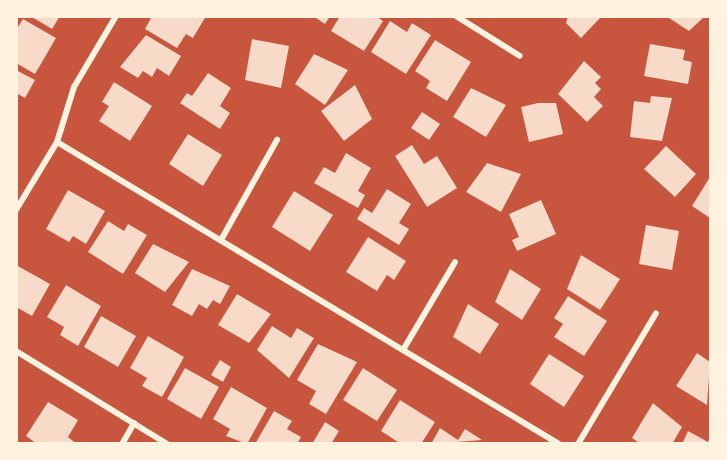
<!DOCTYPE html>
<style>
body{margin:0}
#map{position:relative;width:727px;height:460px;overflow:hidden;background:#c8553d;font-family:Overpass,sans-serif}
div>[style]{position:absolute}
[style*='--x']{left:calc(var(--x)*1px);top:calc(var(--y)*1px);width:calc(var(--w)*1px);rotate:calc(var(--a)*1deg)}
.building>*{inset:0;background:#f7dbc8}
.minor>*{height:6px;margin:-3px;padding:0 3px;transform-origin:3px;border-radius:3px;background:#fff3e0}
span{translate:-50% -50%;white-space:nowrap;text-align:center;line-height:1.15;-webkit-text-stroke:6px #fff3e0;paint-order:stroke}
.frame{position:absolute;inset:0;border:18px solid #fff3e0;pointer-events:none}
</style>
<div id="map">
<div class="building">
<div style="clip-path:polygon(30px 16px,60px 16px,52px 29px)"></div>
<div style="clip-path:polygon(152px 16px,206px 16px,193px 38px,186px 34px,177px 48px,145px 29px)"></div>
<div style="clip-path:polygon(313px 16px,330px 16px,325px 24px)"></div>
<div style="clip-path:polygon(340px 16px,376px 16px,383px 21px,364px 51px,331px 31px)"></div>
<div style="clip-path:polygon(568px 16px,602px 16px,581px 38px,566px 23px)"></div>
<div style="clip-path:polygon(666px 16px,705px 16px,689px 31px)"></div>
<div style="clip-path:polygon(23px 19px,56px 38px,35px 74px,16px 63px,16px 30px)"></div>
<div style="clip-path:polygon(390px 21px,407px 32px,412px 23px,431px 35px,406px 74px,371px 52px)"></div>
<div style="clip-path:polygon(146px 35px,181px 56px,169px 76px,157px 68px,152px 77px,143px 71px,138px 78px,120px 67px)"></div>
<div style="clip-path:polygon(252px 39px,289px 46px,281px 88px,245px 80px)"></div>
<div style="clip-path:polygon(435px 40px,471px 62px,447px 101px,426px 88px,430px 81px,415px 71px)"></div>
<div style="clip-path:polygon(650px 44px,685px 50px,683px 60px,692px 62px,688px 84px,644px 76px)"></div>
<div style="clip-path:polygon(314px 54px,348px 70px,325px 105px,295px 84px)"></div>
<div style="clip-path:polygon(584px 61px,601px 77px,595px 83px,601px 89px,594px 97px,603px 106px,587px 122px,558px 94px)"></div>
<div style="clip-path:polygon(16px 70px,35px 80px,25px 98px,16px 93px)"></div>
<div style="clip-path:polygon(208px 73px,231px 88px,220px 106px,230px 113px,220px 129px,180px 103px,187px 93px,192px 96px)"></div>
<div style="clip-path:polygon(114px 82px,152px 106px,130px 141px,99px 121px,109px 106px,102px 102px)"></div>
<div style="clip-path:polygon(355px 85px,372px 119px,344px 141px,321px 111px)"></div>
<div style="clip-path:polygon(471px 88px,506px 105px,486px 137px,453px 117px)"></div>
<div style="clip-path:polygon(651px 96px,672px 98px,662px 141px,630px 137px,634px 101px,650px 103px)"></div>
<div style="clip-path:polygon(538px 103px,556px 103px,563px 134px,529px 142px,521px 107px)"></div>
<div style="clip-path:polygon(422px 112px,440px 124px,429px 140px,411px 128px)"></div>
<div style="clip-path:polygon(188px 134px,222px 155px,203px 186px,169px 164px)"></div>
<div style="clip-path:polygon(412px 145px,424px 164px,437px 156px,457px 188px,427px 207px,395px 156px)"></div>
<div style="clip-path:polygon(666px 146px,696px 174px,675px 197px,644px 169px)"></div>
<div style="clip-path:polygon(346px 153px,371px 168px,358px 191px,365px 195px,358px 208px,314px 183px,324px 167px,335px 173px)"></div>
<div style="clip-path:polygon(487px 163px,521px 174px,501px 212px,466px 192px)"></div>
<div style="clip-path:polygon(710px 177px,710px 218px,692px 206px)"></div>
<div style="clip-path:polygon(387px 189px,411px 204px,399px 223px,409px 229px,399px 245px,357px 219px,364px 208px,372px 213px)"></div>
<div style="clip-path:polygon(68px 190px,105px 211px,86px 244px,73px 236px,69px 242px,46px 229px)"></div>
<div style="clip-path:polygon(294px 191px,333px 215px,310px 251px,272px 227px)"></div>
<div style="clip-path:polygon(541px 200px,556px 234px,517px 251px,512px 240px,519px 237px,509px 214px)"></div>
<div style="clip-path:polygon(108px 221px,124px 231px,128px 224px,147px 235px,123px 274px,88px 252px)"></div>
<div style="clip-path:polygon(646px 225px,679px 231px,672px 270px,639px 264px)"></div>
<div style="clip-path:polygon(368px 237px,406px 261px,394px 280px,387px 275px,377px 291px,346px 272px)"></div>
<div style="clip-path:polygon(153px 244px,189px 262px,165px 292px,135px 273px)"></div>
<div style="clip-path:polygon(581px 255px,620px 279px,600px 310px,567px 289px)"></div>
<div style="clip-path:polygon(16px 265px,50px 284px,32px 316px,16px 307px)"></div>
<div style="clip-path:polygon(192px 269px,230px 286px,220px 304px,213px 300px,207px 309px,199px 304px,192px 316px,172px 305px)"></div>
<div style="clip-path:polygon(510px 269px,541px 289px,522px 320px,495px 302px)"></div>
<div style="clip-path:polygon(66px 285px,101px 306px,78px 346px,60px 335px,64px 327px,47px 317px)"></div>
<div style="clip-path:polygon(237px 294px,271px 314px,249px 343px,218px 325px)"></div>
<div style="clip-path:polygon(568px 296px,607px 321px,584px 356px,554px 337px,563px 324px,554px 318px)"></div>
<div style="clip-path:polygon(468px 304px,499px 324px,480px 354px,453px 337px)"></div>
<div style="clip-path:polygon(101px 316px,136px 336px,118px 367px,84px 347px)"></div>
<div style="clip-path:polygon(272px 326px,291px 338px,297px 328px,314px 338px,289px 378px,257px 350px)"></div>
<div style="clip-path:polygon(148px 336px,184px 357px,162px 397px,142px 386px,147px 378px,130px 368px)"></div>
<div style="clip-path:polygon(318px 344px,357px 362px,326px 414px,309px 404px,316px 391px,297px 380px)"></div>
<div style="clip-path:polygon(697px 353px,710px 362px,707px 405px,676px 386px)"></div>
<div style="clip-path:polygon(549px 354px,584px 376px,564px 407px,530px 384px)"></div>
<div style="clip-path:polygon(220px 360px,231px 367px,223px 382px,211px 375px)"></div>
<div style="clip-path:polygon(185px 368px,219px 387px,201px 419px,167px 399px)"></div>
<div style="clip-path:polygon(363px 368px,397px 390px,377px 421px,343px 400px)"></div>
<div style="clip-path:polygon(231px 387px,267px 408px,247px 444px,226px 436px,230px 429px,213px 419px)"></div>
<div style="clip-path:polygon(400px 400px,435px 422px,421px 444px,401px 444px,381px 431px)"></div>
<div style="clip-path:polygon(48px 402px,78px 420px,68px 437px,77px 444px,37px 444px,26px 436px)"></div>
<div style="clip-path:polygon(653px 403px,682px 427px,672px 444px,641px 444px,632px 438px)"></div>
<div style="clip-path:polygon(274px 411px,292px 421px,287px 429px,301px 437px,297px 444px,255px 444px)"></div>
<div style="clip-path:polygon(325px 422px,339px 431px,331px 444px,312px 444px)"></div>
<div style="clip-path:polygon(440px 428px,458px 440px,465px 429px,482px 440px,431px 444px)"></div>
<div style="clip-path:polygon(688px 431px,708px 442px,710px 437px,710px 444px,682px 444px)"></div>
</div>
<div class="minor">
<div style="--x:456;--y:16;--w:75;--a:32"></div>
<div style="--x:57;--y:142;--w:586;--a:31.03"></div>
<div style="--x:16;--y:210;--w:79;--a:-58.9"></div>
<div style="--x:57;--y:142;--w:58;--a:-72.8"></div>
<div style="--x:74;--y:87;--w:82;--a:-59.4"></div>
<div style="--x:221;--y:240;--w:115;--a:-60.8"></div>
<div style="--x:403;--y:350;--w:102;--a:-59.4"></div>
<div style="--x:16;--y:351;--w:177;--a:31.6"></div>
<div style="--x:122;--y:444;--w:24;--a:-60"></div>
<div style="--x:578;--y:444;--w:152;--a:-59.2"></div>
</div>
<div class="frame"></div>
</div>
